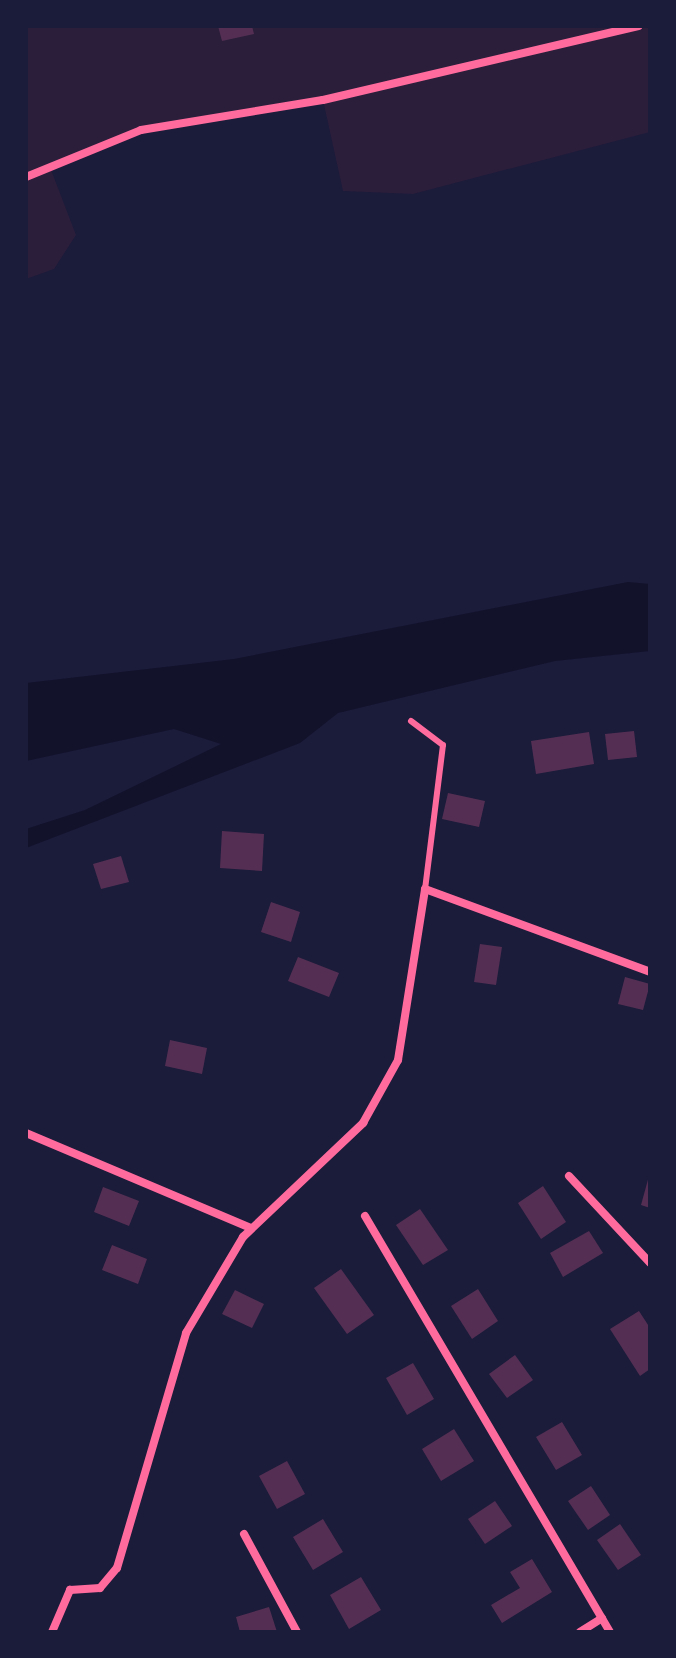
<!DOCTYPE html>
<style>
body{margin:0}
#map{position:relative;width:676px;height:1658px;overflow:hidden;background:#1b1b3a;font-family:"Open Sans",sans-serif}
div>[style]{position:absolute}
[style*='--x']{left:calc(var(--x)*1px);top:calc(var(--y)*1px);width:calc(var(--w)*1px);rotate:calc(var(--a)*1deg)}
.green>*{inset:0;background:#2a1e3b}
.water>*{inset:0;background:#12122b}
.building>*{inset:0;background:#542f53}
.service>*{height:6px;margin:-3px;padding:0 3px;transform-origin:3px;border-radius:3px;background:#ff6b9d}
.minor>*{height:8px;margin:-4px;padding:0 4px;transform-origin:4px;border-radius:4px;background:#ff6b9d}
span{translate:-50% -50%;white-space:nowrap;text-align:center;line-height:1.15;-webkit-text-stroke:6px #1b1b3a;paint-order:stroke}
.frame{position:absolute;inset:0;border:28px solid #1b1b3a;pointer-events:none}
</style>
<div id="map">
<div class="green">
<div style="clip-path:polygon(26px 26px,650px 26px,650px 132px,413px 194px,343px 191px,323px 100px,141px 130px,50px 167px,76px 235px,54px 269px,26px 279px)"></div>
</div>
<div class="water">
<div style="clip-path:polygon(628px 582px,650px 584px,650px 651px,555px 661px,338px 713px,300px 743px,26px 848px,26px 829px,85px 810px,221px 744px,174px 729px,26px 761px,26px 683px,234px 659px)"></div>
</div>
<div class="building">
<div style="clip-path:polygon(218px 26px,252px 26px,254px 34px,222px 41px)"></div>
<div style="clip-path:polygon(634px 731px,637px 757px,608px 760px,605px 734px)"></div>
<div style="clip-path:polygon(589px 732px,594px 764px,536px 774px,531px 741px)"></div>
<div style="clip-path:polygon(448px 793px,485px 801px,479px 827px,442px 819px)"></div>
<div style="clip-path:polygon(222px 831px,264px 834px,262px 871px,220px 868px)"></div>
<div style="clip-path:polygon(121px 856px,129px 882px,101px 889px,93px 864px)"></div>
<div style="clip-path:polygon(271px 902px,300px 912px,291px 942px,261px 932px)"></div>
<div style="clip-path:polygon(480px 944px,502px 947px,496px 985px,474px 982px)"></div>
<div style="clip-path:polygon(298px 957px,339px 973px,329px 997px,288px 981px)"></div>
<div style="clip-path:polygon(625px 977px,650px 984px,643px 1010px,618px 1004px)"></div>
<div style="clip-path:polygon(170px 1040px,207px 1048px,202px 1074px,165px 1066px)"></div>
<div style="clip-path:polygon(649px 1176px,650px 1176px,650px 1208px,641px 1205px)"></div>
<div style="clip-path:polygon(543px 1186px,566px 1222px,541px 1239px,518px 1203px)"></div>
<div style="clip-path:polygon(103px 1187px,139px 1201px,129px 1226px,94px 1212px)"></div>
<div style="clip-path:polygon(420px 1209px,448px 1250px,423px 1265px,396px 1225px)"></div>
<div style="clip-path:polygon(589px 1231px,603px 1253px,563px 1277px,550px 1253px)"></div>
<div style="clip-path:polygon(112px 1245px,147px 1259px,138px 1284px,102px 1270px)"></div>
<div style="clip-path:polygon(341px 1269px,374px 1315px,347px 1334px,314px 1288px)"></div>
<div style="clip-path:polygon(478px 1289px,498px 1321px,472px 1339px,451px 1306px)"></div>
<div style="clip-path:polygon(235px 1290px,264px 1304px,252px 1328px,222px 1314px)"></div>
<div style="clip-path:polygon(639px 1311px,650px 1328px,650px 1369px,640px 1376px,610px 1329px)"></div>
<div style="clip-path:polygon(515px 1355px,533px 1380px,507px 1398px,489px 1374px)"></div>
<div style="clip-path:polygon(413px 1363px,434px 1399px,407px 1415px,386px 1378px)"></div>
<div style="clip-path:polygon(562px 1422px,582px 1455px,556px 1470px,536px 1437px)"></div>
<div style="clip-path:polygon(454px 1429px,474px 1461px,441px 1481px,422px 1449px)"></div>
<div style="clip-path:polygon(287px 1461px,305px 1494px,277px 1509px,259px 1476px)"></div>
<div style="clip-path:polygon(591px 1486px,610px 1515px,588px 1530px,568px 1501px)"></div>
<div style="clip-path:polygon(495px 1501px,512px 1526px,485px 1544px,468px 1519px)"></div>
<div style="clip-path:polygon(323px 1519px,343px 1552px,313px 1570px,293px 1537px)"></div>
<div style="clip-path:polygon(620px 1524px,641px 1555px,618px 1570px,597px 1540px)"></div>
<div style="clip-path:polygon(532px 1559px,552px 1592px,502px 1623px,491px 1605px,520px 1588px,510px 1572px)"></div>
<div style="clip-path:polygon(361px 1577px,381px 1610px,349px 1629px,330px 1595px)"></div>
<div style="clip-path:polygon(269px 1607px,277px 1632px,240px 1632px,236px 1617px)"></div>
</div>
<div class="service">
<div style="--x:411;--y:721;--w:40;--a:37"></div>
<div style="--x:443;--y:745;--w:145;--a:97.1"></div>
</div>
<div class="minor">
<div style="--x:26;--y:177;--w:124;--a:-22.2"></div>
<div style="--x:141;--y:130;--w:184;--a:-9.4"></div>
<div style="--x:323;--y:100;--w:324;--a:-13.2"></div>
<div style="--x:26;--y:1133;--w:244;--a:22.9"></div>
<div style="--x:569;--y:1176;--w:119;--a:47"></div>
<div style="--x:365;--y:1216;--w:483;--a:59.5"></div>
<div style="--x:244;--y:1534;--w:111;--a:61.6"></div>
<div style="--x:52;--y:1632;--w:46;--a:-66.8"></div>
<div style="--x:70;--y:1590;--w:30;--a:-4"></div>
<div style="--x:100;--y:1588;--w:26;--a:-50"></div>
<div style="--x:117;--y:1568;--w:245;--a:-73.6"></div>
<div style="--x:186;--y:1333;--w:112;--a:-59.3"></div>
<div style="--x:243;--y:1237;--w:166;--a:-43.5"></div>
<div style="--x:363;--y:1123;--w:72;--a:-60.9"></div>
<div style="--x:398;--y:1060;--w:173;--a:-81"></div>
<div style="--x:425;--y:889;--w:240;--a:20.2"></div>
<div style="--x:580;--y:1632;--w:26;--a:-32"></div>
</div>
<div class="frame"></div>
</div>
